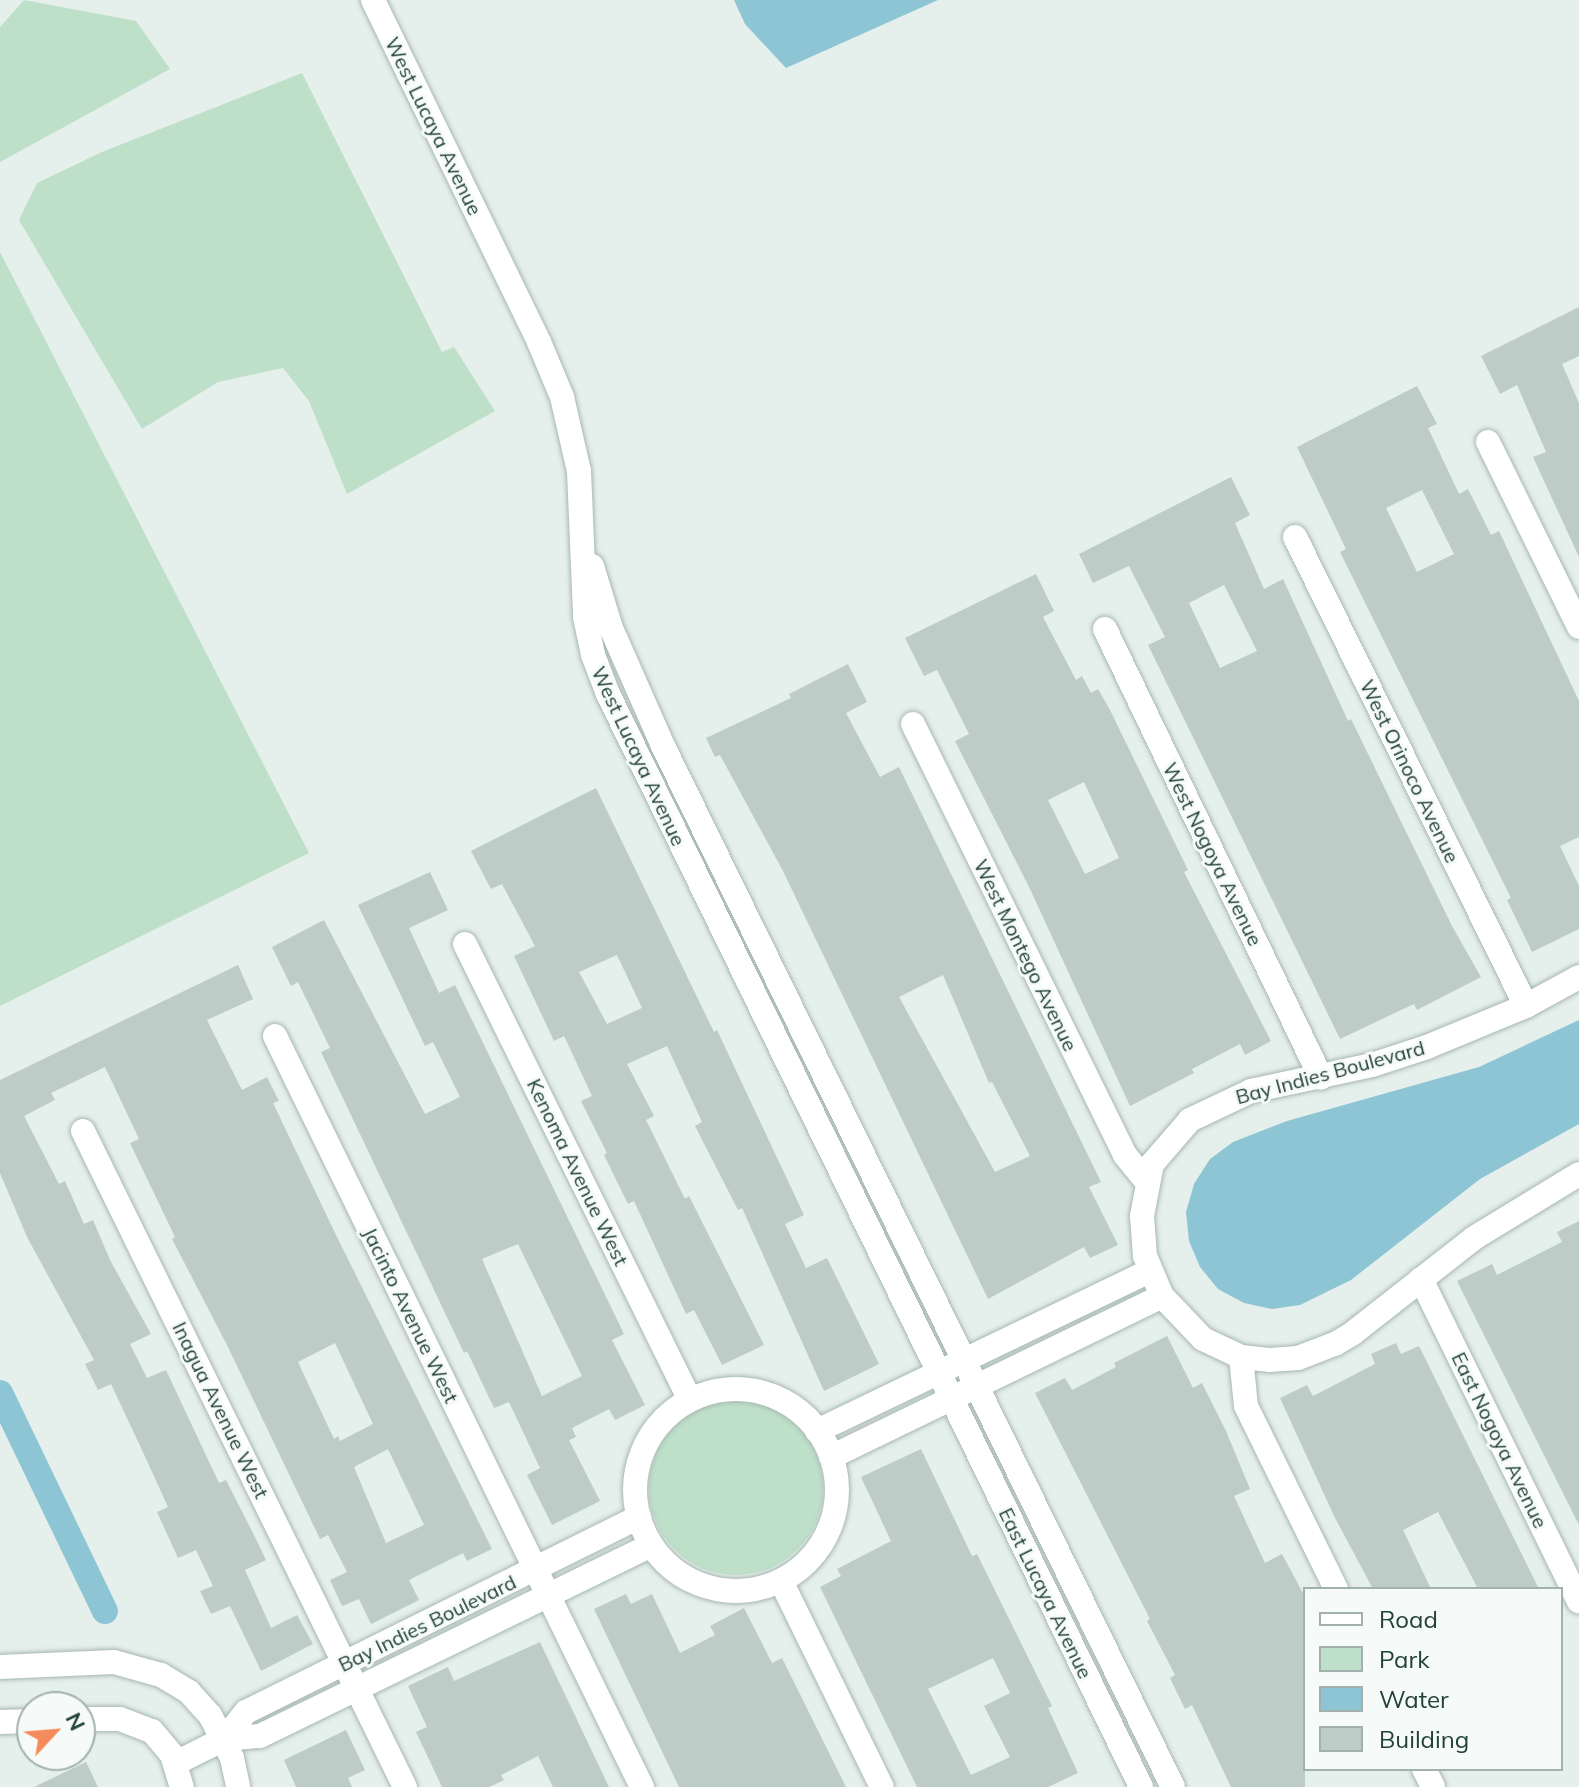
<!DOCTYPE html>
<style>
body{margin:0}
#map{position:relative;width:1579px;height:1787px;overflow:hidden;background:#e5efeb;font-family:Mulish,sans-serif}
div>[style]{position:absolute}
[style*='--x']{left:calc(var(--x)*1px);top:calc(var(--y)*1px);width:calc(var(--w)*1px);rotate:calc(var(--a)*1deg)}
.green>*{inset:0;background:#bee0c9}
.round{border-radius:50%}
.water>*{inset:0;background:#8dc5d4}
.canal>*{height:26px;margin:-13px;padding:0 13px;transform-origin:13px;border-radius:13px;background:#8dc5d4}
.building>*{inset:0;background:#bdccc7}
.roads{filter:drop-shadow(0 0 2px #a7b7b3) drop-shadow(0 0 2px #a7b7b3)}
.minor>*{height:24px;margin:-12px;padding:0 12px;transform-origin:12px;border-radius:12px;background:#fff}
.minor>.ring{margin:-12px;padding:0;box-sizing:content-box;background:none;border:24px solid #fff;border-radius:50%}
span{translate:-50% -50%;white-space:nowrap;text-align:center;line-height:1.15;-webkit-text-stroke:6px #f6fbf9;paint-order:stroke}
.street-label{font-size:20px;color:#23413b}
.legend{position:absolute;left:1303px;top:1587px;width:260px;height:184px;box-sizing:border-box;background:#f6fbf9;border:2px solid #a2b1ad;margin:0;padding:10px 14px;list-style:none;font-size:24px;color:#23413b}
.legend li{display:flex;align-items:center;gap:16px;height:40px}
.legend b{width:40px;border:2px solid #a2b1ad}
.north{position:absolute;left:16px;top:1691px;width:80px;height:80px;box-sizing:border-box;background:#f6fbf9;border:2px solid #a2b1ad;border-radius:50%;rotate:64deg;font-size:22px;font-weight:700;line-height:32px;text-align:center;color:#23413b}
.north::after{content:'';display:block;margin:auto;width:28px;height:36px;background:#f58b5d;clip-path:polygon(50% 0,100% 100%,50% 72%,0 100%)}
</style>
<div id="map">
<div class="green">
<div style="clip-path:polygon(24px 0,136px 21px,170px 69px,0 162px,0 27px)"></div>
<div style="clip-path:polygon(302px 73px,442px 352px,454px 347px,495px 411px,347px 494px,309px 401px,283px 368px,218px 382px,142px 429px,19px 220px,37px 183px,102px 152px)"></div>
<div style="clip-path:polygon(0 252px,309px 853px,0 1006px)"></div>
<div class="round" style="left:649px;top:1401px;width:174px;height:174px"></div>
</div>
<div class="water">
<div style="clip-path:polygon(734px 0,938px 0,786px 68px,745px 24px)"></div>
<div style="clip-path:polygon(1579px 1020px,1579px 1124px,1480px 1179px,1351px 1280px,1300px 1305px,1272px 1309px,1244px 1303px,1218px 1289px,1200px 1267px,1189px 1241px,1186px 1212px,1194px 1184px,1210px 1159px,1233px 1142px,1287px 1121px,1479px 1067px)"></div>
</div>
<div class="canal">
<div style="--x:0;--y:1393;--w:242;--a:64.3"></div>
</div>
<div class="building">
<div style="clip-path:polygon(1579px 307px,1579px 356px,1562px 364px,1579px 403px,1579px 557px,1533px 457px,1546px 452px,1517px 385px,1500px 394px,1481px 356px)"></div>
<div style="clip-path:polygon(evenodd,1417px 386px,1437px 424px,1428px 428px,1459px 494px,1468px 489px,1491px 535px,1499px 531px,1579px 701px,1579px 837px,1560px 846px,1579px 886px,1579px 929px,1532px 952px,1507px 900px,1511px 898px,1340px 552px,1346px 549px,1297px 447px,1417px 386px,1422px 490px,1454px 554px,1417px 572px,1386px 508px,1422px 490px)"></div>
<div style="clip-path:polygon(evenodd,1231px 477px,1250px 515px,1235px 523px,1264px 589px,1283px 579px,1348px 721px,1351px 719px,1452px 926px,1481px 977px,1417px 1010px,1414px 1004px,1340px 1039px,1148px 645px,1165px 637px,1129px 566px,1093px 583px,1079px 554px,1231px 477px,1224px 585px,1257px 651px,1220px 668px,1189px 603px,1224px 585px)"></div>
<div style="clip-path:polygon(evenodd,1036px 574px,1054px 611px,1043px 617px,1076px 680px,1082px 676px,1091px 693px,1098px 689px,1110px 710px,1188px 870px,1184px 872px,1271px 1041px,1245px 1055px,1240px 1044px,1192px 1069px,1194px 1073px,1130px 1106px,1030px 889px,955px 741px,969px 734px,937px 670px,924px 676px,905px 638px,1036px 574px,1084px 782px,1119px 858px,1085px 874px,1048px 800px,1084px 782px)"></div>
<div style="clip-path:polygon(evenodd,848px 664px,867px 702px,846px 713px,880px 777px,899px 767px,1101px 1182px,1089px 1187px,1118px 1245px,1090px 1258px,1084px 1247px,988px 1299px,783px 871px,720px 755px,715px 757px,706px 738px,791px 698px,789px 694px,848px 664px,943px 975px,989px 1083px,992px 1082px,1030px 1156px,995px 1172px,899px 997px,943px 975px)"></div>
<div style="clip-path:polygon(evenodd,596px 788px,714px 1032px,717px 1030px,804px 1215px,785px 1224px,806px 1268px,827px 1258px,879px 1364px,824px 1391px,742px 1208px,738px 1210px,695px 1126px,702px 1122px,667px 1046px,627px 1064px,654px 1116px,646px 1120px,685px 1199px,689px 1196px,764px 1345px,722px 1365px,694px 1310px,686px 1314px,634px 1201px,628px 1204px,604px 1155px,607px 1153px,581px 1101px,592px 1096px,564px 1036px,554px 1041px,514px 956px,535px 946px,502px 884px,491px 889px,471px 851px,596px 788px,617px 955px,642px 1008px,607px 1024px,579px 972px,617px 955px)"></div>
<div style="clip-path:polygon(evenodd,430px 872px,448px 910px,409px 928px,439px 993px,455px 985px,624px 1334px,612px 1340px,645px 1405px,615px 1420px,609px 1409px,572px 1428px,576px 1437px,569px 1440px,600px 1501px,552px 1525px,527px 1475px,540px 1468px,509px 1402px,494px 1408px,467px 1351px,464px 1353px,321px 1052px,330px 1048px,298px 982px,291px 986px,272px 947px,324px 920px,425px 1114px,460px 1097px,433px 1042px,425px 1046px,358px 905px,430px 872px,518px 1244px,582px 1376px,542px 1396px,482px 1259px,518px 1244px)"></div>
<div style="clip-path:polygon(evenodd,238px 965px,253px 999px,207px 1020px,242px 1090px,267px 1077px,279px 1101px,273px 1103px,336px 1235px,492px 1549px,467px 1561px,463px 1553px,409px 1580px,419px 1600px,371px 1624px,359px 1599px,342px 1606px,330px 1580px,347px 1572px,328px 1535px,320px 1539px,228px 1347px,172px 1239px,175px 1237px,130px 1143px,139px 1139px,105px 1067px,51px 1093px,55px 1100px,24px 1116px,59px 1184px,65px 1181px,84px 1224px,93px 1220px,110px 1260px,151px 1334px,130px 1344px,147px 1378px,166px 1370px,219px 1483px,226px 1480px,254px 1535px,266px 1560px,245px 1570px,271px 1628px,297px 1615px,313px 1644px,261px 1671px,230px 1606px,211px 1614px,200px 1591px,213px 1586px,196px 1550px,178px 1558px,157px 1512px,168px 1507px,142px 1450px,111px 1384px,98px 1390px,85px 1364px,94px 1360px,27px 1237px,0 1173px,0 1080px,238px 965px,335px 1343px,373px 1424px,340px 1441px,338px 1436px,334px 1439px,298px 1362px,335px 1343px,238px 965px,388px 1449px,424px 1525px,386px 1543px,354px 1467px,388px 1449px)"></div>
<div style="clip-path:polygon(1579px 1221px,1579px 1525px,1457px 1281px,1492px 1264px,1497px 1275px,1562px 1242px,1557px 1232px)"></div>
<div style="clip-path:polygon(1167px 1336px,1193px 1388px,1202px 1383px,1226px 1431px,1250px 1489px,1234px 1496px,1265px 1563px,1282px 1554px,1305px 1597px,1305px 1787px,1231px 1787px,1192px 1705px,1185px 1709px,1170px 1678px,1175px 1675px,1147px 1621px,1150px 1619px,1035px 1393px,1065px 1378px,1072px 1390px,1116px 1367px,1114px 1363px)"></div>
<div style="clip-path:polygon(1396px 1343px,1401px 1354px,1419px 1346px,1539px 1589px,1478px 1589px,1438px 1512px,1403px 1530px,1431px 1589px,1373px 1589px,1334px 1516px,1280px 1398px,1307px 1385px,1313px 1396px,1375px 1364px,1371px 1354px)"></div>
<div style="clip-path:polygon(evenodd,921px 1449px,972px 1556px,977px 1554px,1052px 1706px,1048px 1708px,1078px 1773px,1048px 1787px,917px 1787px,820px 1587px,841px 1576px,837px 1569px,891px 1541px,861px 1477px,921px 1449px,993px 1658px,1010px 1693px,984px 1706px,1010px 1757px,971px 1775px,928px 1689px,993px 1658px)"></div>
<div style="clip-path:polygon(626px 1594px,631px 1604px,652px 1594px,680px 1653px,715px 1635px,710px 1626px,744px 1608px,772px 1663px,782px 1658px,846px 1787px,679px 1787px,594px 1609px)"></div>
<div style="clip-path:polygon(540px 1642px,609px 1787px,553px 1787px,538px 1756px,501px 1775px,504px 1780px,489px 1787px,442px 1787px,416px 1732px,427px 1727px,408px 1686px,448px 1667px,454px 1681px)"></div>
<div style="clip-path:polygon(346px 1730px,365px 1770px,348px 1778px,352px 1787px,296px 1787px,284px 1760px)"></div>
<div style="clip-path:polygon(86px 1762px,98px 1787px,34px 1787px)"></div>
</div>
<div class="roads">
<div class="minor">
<div style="--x:373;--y:0;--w:380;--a:64.1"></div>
<div style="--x:539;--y:342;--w:60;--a:67.3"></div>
<div style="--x:562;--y:397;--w:76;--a:77.1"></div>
<div style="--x:579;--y:471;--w:146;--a:87.6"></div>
<div style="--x:585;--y:617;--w:39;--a:78"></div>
<div style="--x:593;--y:655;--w:42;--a:69"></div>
<div style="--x:608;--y:694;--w:1216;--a:64"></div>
<div style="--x:1488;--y:442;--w:206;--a:63.8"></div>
<div style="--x:1295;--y:537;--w:523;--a:63.78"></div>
<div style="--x:592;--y:566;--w:65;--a:73"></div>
<div style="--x:611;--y:628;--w:129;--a:66.2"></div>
<div style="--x:663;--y:746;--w:1159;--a:63.9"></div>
<div style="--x:1105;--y:629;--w:498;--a:64.3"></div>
<div style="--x:913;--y:724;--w:480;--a:63.8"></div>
<div style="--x:1125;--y:1155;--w:35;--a:51"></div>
<div style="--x:465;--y:944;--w:508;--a:63.74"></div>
<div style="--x:1579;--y:977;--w:60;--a:151.3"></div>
<div style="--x:1526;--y:1006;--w:107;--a:157.5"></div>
<div style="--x:1427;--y:1047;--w:58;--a:161.9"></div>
<div style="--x:1372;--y:1065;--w:124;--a:167.9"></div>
<div style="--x:1251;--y:1091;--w:68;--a:154.6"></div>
<div style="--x:1190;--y:1120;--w:58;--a:130.8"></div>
<div style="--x:1152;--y:1164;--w:53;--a:100.9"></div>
<div style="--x:1142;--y:1216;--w:40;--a:85.7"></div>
<div style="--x:1145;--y:1256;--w:43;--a:67"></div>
<div style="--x:1162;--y:1296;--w:59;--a:46.4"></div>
<div style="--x:1203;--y:1339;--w:42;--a:25.3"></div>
<div style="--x:1241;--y:1357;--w:28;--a:6"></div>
<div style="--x:1269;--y:1360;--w:29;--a:-4"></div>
<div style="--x:1298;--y:1358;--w:40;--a:-21"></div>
<div style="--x:1335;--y:1344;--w:21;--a:-31"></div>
<div style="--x:1353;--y:1333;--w:154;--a:-38.1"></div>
<div style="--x:1474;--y:1238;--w:123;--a:-31.4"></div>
<div style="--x:275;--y:1036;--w:836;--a:63.96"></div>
<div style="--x:83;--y:1131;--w:731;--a:63.86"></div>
<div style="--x:1421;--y:1279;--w:359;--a:63.9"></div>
<div style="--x:1241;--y:1357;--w:49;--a:84.2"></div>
<div style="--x:1246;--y:1406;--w:204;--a:63.8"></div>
<div class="ring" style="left:635px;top:1389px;width:178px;height:178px"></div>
<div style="--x:817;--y:1431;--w:369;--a:-25.7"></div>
<div style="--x:831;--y:1457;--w:368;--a:-25.9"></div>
<div style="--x:781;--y:1581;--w:229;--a:63.9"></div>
<div style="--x:0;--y:1667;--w:114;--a:-2.5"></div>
<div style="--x:114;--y:1662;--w:49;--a:15.5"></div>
<div style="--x:161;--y:1675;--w:33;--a:31"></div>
<div style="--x:189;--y:1692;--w:31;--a:48"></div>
<div style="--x:210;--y:1715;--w:48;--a:62.9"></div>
<div style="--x:232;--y:1758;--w:30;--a:78"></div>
<div style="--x:80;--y:1719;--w:40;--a:0"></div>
<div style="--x:120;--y:1719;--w:34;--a:21"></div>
<div style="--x:152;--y:1731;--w:31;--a:50"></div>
<div style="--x:172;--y:1755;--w:34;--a:73"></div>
<div style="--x:0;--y:1722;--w:32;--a:-2"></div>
<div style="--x:224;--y:1739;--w:35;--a:-51"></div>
<div style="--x:246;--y:1712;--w:439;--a:-26.4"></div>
<div style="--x:176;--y:1763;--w:54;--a:-26.6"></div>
<div style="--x:224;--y:1739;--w:36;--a:-5"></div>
<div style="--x:260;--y:1736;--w:435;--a:-26"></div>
<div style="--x:1424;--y:1769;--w:20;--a:63"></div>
</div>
</div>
<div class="street-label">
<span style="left:434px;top:126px;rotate:64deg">West Lucaya Avenue</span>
<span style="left:639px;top:756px;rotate:65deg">West Lucaya Avenue</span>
<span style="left:1410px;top:771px;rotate:64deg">West Orinoco Avenue</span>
<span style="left:1213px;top:854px;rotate:64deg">West Nogoya Avenue</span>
<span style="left:1026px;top:955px;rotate:64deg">West Montego Avenue</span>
<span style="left:1330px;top:1072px;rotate:-15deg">Bay Indies Boulevard</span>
<span style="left:578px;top:1172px;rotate:64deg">Kenoma Avenue West</span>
<span style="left:411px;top:1315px;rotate:64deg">Jacinto Avenue West</span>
<span style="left:221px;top:1410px;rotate:64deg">Inagua Avenue West</span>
<span style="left:1500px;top:1440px;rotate:64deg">East Nogoya Avenue</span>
<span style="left:1046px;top:1593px;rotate:64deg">East Lucaya Avenue</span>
<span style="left:427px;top:1623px;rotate:-26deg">Bay Indies Boulevard</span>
</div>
<ul class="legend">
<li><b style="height:10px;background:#fff"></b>Road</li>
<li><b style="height:22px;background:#bee0c9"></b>Park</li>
<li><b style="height:22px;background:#8dc5d4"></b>Water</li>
<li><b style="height:22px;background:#bdccc7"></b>Building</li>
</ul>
<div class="north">N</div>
</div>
